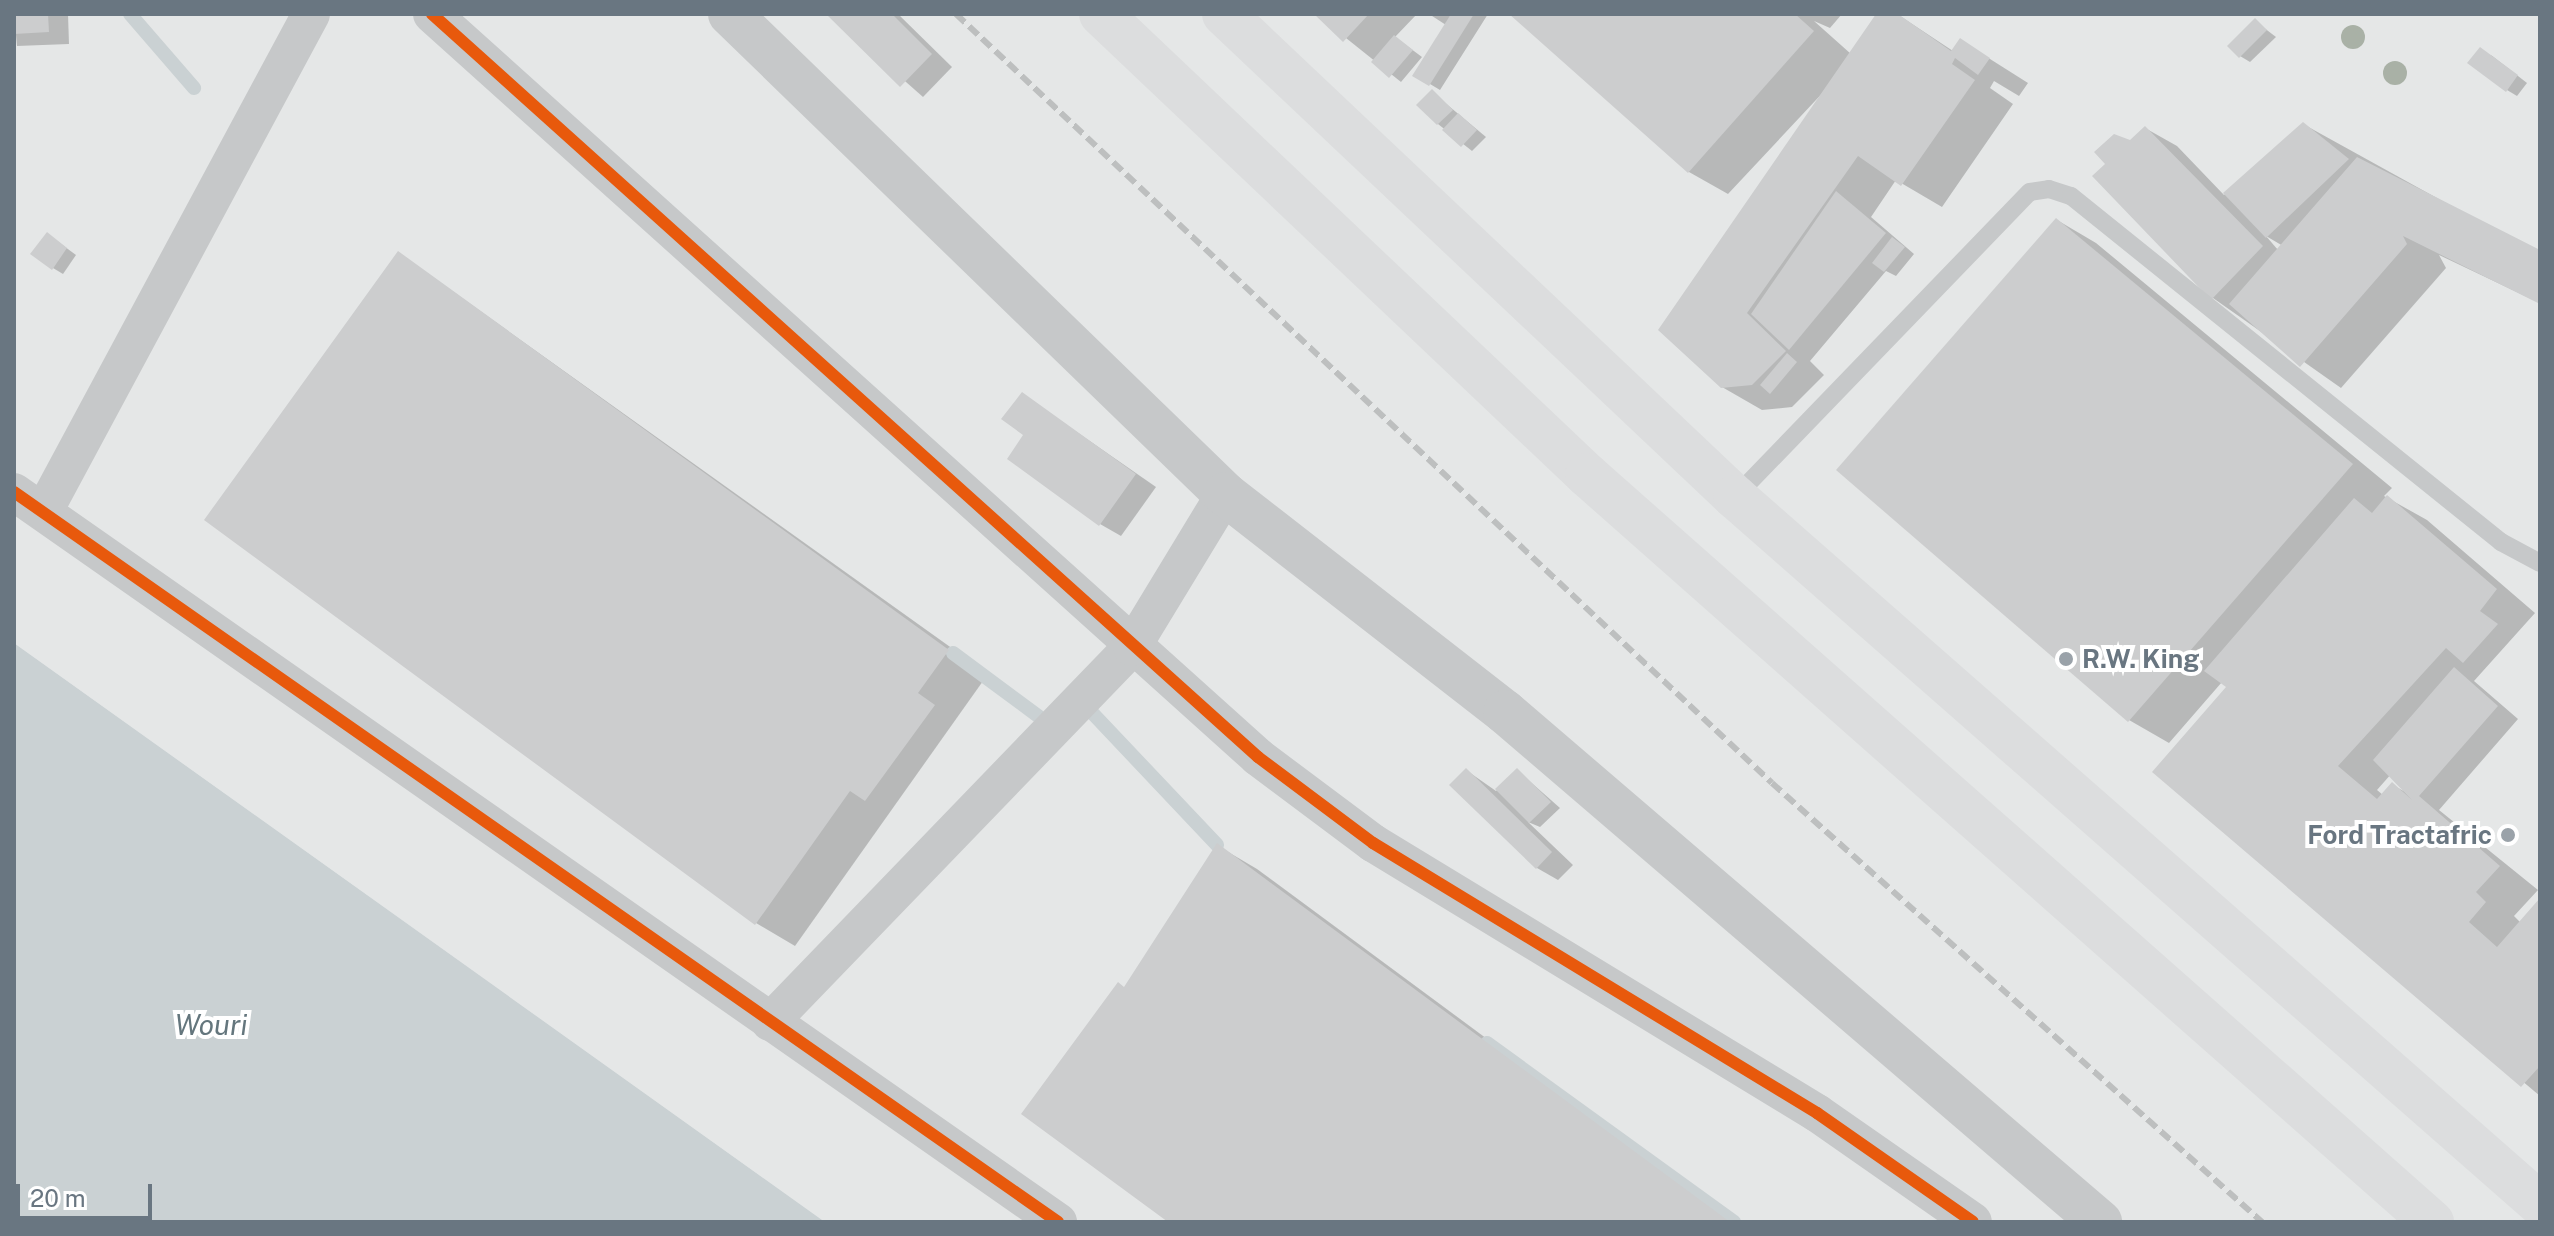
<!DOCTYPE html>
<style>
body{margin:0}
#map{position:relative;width:2554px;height:1236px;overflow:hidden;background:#f5f5f4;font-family:"Public Sans",sans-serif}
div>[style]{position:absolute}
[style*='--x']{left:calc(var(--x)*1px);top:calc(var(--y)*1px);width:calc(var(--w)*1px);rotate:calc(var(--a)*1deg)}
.built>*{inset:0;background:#e5e7e7}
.water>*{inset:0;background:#cad1d3}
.shadow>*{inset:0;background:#0003}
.stream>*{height:14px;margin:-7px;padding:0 7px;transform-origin:7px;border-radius:7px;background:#cad1d3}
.building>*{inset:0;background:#cccdce}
.service>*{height:18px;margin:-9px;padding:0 9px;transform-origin:9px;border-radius:9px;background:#c6c8c9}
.minor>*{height:38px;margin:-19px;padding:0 19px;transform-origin:19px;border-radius:19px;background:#c6c8c9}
.tertiary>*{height:44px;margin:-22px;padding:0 22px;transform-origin:22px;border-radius:22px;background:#c6c8c9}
.trunk>*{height:44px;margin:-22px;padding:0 22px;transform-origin:22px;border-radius:22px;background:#dcddde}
.rail>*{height:6px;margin-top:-3px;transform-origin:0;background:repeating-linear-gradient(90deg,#bdbfbf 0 12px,transparent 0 18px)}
.cycleway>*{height:12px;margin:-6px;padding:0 6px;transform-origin:6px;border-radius:6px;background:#e8590c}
.trees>*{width:24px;height:24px;margin:-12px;border-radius:50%;background:#a9b1a6}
.dots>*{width:22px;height:22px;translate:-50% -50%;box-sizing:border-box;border:4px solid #fff;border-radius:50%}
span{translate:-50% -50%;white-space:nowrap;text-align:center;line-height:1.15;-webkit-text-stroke:8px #fff;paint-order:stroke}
.poi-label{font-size:26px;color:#697681;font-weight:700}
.left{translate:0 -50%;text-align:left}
.right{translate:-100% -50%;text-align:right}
.water-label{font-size:28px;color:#64767d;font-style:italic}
.frame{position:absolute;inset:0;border:16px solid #697681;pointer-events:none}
.scale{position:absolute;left:16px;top:1184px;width:136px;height:36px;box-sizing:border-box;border:4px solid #697681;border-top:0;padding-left:10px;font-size:24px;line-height:28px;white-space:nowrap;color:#697681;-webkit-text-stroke:6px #fff;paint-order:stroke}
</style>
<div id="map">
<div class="built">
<div style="clip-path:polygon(14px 14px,2540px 14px,2540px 1222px,825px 1222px,14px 643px)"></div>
</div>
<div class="water">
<div style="clip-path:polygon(14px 643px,825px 1222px,14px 1222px)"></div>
</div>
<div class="shadow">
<div style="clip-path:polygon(14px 14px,68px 14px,69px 44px,17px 46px)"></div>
<div style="clip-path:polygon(829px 14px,898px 14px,952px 67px,923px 97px)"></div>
<div style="clip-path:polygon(1316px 14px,1417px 14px,1395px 37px,1422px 57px,1401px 82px)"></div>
<div style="clip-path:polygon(1488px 14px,1440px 90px,1415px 75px,1446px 25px,1429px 14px)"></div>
<div style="clip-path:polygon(1512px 14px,1842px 14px,1830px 28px,1814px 21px,1851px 54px,1879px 14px,1897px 14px,1953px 51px,1960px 40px,2028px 83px,2019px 96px,1994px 81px,1990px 88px,2013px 104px,1942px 207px,1896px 180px,1871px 217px,1914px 254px,1896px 276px,1886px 271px,1810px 361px,1824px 375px,1792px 407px,1762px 410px,1722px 387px,1660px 330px,1830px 85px,1728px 194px,1689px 172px)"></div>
<div style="clip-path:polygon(2255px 21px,2276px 37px,2250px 62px,2240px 56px)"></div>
<div style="clip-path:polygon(2491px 55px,2527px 83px,2517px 96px,2507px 90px)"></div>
<div style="clip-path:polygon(1432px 92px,1486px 137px,1472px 151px,1438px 124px)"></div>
<div style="clip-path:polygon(evenodd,2303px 124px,2540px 255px,2540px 303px,2439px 255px,2446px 268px,2341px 388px,2213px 298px,2130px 142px,2145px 128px,2177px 146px,2224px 195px,2303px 124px,2266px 236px,2283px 246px,2278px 250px,2266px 236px)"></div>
<div style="clip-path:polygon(evenodd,2057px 220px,2096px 243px,2392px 488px,2384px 496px,2427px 520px,2535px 613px,2474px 681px,2518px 719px,2439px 810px,2538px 890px,2514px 916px,2521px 923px,2540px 901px,2540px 1096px,2155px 772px,2228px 686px,2222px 682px,2169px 743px,2129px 720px,2057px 220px,2392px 773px,2421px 801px,2393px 785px,2383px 795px,2377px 790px,2392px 773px)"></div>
<div style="clip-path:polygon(57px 241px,76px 255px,63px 274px,53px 268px)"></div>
<div style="clip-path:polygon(399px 253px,988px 674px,795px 946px,756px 923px)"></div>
<div style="clip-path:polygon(1022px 394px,1156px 487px,1121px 536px,1100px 524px,1026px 435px)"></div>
<div style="clip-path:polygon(1466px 770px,1496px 791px,1517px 770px,1560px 808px,1540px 827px,1528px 822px,1573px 865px,1558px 880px,1537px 868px)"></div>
<div style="clip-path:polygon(1218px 846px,1257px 869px,1735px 1222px,1171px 1222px,1125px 988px)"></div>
</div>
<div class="stream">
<div style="--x:130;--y:14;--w:98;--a:49.1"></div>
<div style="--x:953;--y:653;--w:106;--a:36.5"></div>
<div style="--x:1081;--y:701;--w:198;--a:46.6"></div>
<div style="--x:1487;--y:1043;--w:305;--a:35.9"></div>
</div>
<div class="building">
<div style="clip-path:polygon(14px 14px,48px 14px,49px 32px,14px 34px)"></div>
<div style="clip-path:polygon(826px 14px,892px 14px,932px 54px,900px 87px)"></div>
<div style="clip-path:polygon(1314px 14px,1369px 14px,1343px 42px)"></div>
<div style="clip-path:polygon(1451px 14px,1474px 14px,1429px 86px,1412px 76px)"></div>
<div style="clip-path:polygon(1509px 14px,1795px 14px,1814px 31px,1688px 173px)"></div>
<div style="clip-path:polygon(1876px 14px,1898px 14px,1951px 51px,1960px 38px,1990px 58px,1978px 75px,1955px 58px,1952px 64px,1975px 80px,1901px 186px,1858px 156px,1747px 313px,1786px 351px,1752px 385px,1721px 388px,1658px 330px)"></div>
<div style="clip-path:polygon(2255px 18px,2267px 30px,2239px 58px,2227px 46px)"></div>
<div style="clip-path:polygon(1394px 35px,1413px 50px,1389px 78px,1371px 62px)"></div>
<div style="clip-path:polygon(2480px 47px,2518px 75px,2506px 92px,2467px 63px)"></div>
<div style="clip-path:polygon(1432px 89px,1453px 110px,1437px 125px,1416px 105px)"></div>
<div style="clip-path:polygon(1458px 113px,1477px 130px,1461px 147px,1442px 130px)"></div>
<div style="clip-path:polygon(2303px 122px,2349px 159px,2266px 238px,2223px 193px)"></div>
<div style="clip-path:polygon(2145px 126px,2263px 246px,2211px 300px,2092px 176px,2105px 164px,2094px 152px,2114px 134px,2130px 140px)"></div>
<div style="clip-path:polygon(2357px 157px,2540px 250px,2540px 304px,2403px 236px,2407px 244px,2300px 367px,2229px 304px)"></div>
<div style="clip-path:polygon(1836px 191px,1886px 233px,1789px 350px,1751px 314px)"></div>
<div style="clip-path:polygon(2056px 218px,2353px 464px,2128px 722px,1836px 470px)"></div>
<div style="clip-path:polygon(47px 232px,67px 248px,52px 270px,30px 254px)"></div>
<div style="clip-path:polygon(1892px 237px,1905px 247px,1884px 272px,1872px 263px)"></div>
<div style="clip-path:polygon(398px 251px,949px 650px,918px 693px,935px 705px,865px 801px,850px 791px,755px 925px,204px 520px)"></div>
<div style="clip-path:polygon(1787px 353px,1797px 362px,1770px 394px,1760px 385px)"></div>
<div style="clip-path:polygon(1022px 392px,1136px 474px,1099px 526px,1007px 459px,1023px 435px,1001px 419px)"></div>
<div style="clip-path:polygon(2387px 495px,2497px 589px,2480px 611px,2498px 624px,2463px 663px,2446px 648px,2338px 766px,2377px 799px,2392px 782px,2412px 800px,2373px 760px,2454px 667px,2498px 706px,2419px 796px,2500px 866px,2476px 892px,2486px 902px,2469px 922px,2497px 947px,2540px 898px,2540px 1066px,2521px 1087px,2152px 772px,2226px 687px,2204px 671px,2354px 498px,2372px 513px)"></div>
<div style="clip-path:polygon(1466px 768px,1552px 852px,1536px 869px,1449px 785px)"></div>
<div style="clip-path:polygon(1517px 768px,1551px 802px,1529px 823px,1495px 789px)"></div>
<div style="clip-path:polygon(1217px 843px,1730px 1222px,1168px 1222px,1021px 1114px,1118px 982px,1124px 987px)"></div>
</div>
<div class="service">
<div style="--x:1735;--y:497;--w:424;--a:-46"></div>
<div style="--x:2030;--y:192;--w:19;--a:-9"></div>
<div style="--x:2049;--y:189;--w:23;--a:18"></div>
<div style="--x:2071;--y:196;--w:552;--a:38.82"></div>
<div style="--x:2501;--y:542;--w:44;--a:28.3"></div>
</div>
<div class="minor">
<div style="--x:432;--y:14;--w:1111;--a:41.97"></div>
<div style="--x:1258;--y:757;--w:144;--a:36.8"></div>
<div style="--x:1373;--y:843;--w:520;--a:31.3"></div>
<div style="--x:1817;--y:1113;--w:190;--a:34.9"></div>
<div style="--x:14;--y:492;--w:1274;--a:34.96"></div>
<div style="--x:44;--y:511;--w:564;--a:-61.75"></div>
<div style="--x:770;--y:1022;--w:521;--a:-46.01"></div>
<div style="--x:1132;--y:647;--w:179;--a:-58.7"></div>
</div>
<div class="tertiary">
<div style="--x:730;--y:14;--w:690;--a:44.12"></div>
<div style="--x:1225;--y:494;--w:355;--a:37.9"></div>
<div style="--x:1505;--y:712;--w:784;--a:40.6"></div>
</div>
<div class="trunk">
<div style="--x:1101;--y:14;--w:670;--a:43.49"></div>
<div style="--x:1587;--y:475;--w:1128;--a:41.48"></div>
<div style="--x:1224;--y:14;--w:703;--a:43.39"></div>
<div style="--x:1735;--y:497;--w:1071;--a:41.29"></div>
</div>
<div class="rail">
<div style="--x:956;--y:14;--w:1121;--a:43.3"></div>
<div style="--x:1772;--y:783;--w:658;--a:41.86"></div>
</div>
<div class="cycleway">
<div style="--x:432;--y:14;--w:1111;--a:41.97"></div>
<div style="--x:1258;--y:757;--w:144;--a:36.8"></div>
<div style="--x:1373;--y:843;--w:520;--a:31.3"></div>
<div style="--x:1817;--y:1113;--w:190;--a:34.9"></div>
<div style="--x:14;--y:492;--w:1274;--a:34.96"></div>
</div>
<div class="trees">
<div style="left:2353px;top:37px"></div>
<div style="left:2395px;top:73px"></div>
</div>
<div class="dots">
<div style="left:2066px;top:659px;background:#9aa2a9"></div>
<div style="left:2508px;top:835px;background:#9aa2a9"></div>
</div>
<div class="poi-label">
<span class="left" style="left:2082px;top:659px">R.W. King</span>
<span class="right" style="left:2492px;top:835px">Ford Tractafric</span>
</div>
<div class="water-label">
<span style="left:211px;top:1025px">Wouri</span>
</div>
<div class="frame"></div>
<div class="scale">20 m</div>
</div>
